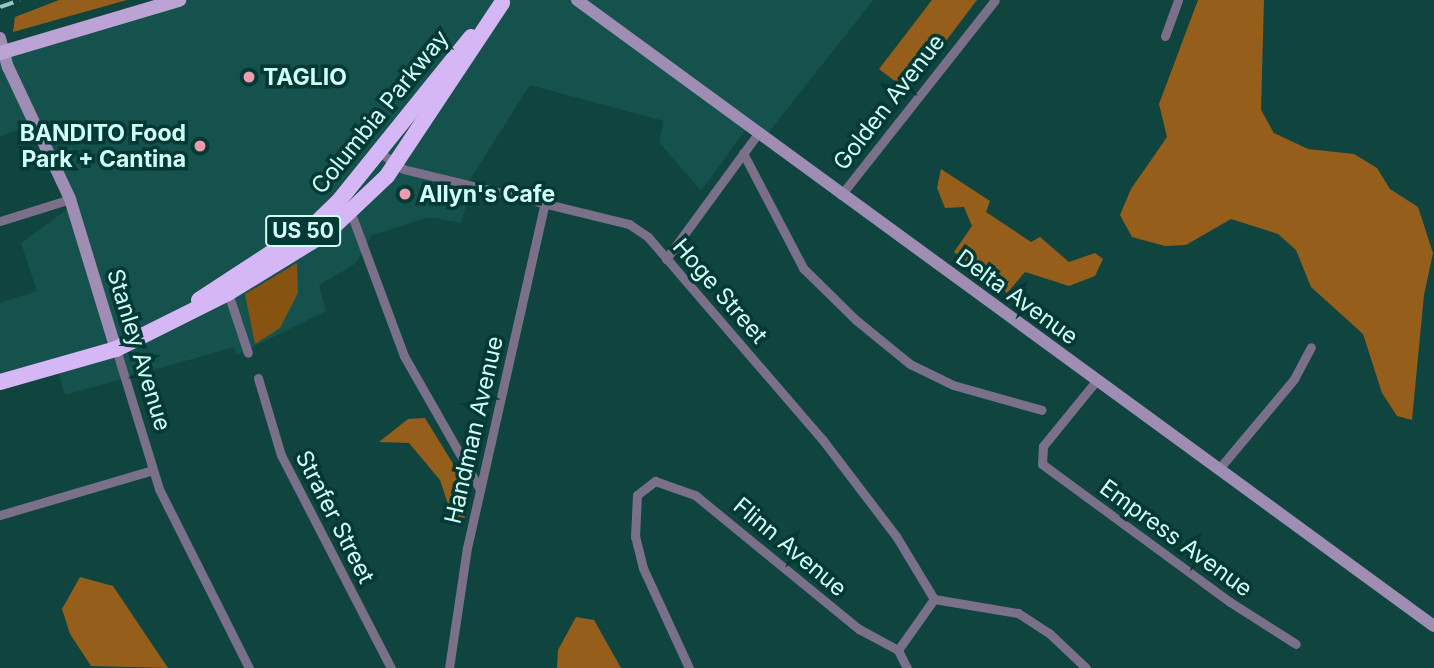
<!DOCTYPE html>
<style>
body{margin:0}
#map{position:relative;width:1434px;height:668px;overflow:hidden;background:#10443f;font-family:Inter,sans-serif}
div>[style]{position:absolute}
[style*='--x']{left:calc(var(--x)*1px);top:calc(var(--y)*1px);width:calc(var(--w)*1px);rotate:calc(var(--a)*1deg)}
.built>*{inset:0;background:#16524d}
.green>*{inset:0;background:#875311}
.forest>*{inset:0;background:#955e1b}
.street>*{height:9px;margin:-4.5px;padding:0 4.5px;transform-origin:4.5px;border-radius:4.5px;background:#7b7089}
.secondary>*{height:12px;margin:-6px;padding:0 6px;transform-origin:6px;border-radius:6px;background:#9f8db4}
.primary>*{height:14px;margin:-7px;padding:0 7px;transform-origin:7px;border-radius:7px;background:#bba3d6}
.highway>*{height:16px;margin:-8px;padding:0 8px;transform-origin:8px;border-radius:8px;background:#d4b7f4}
.rail>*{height:3.5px;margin-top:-1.75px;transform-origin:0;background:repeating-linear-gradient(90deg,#97c5bf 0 14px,transparent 0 21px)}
.dots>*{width:19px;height:19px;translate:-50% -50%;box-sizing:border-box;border:4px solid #013935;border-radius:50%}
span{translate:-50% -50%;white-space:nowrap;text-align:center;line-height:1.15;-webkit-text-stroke:7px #013935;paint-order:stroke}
.shield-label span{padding:2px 5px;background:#013935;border:2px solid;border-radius:5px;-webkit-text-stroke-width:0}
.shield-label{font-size:21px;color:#d4fff9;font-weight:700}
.poi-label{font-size:23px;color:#d4fff9;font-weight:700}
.left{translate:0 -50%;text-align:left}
.right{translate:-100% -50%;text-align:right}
.street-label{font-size:23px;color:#d4fff9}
</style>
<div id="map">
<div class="built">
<div style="clip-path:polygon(179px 0,873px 0,765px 137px,749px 125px,701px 191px,659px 142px,664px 121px,530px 85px,467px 184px,472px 186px,461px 223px,429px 217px,372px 235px,355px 264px,319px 285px,326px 311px,237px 355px,234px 347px,65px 395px,56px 365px,0 382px,0 303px,37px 291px,21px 243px,72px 206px,36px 125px,0 136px,0 53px)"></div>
</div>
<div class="green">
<div style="clip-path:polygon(297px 263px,298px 293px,280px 328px,255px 344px,245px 294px)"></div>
</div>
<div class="forest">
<div style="clip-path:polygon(59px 0,127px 0,13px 32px,15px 17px)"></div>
<div style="clip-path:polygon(932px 0,977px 0,908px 91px,879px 69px)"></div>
<div style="clip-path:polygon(1198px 0,1264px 0,1261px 110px,1274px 133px,1308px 149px,1354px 154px,1377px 168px,1390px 189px,1418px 207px,1433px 253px,1424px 295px,1412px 420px,1397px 416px,1382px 393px,1363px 334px,1311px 287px,1296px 250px,1278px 234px,1231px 219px,1186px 245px,1165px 246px,1132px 237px,1120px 215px,1131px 189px,1167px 137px,1159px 104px)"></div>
<div style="clip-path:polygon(941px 169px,990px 201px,986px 212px,1031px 242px,1040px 237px,1069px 262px,1095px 253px,1103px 259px,1095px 276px,1069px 286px,1025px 272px,1007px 293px,954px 252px,972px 226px,964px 207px,945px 208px,937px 188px)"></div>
<div style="clip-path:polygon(425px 418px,471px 493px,463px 524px,455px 526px,440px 480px,409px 443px,379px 442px,408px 419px)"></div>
<div style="clip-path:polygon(80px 577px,113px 586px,168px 668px,91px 666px,70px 634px,62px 609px)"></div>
<div style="clip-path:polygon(576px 617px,594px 620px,621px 668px,557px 668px,558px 650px)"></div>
</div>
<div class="street">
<div style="--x:1165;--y:36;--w:38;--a:-70"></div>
<div style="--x:379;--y:152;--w:29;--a:35"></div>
<div style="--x:403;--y:169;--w:233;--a:13.7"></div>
<div style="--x:629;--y:224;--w:23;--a:34"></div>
<div style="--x:648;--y:237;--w:267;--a:49.3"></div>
<div style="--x:822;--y:439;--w:122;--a:52.7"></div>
<div style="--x:896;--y:536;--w:74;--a:58.9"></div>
<div style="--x:743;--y:153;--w:130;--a:62.4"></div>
<div style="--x:803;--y:268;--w:74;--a:44.5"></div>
<div style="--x:856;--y:320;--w:70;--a:39.2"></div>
<div style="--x:910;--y:364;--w:48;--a:26"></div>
<div style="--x:953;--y:385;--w:92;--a:15.7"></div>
<div style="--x:841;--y:195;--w:248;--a:-51.7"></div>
<div style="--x:349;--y:208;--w:158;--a:69.6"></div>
<div style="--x:404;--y:356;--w:153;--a:60.3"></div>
<div style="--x:0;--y:221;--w:73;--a:-17.4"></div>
<div style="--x:666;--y:259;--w:157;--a:-53.8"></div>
<div style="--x:228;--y:293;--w:63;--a:71.6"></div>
<div style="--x:116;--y:349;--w:146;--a:72.9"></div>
<div style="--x:159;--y:489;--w:200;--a:63.3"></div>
<div style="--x:258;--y:378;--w:80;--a:73.4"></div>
<div style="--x:281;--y:455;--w:240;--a:62.7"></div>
<div style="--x:1096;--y:381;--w:84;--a:129.2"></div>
<div style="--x:1043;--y:446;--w:18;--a:93"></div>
<div style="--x:1042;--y:464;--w:233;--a:36.3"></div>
<div style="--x:1230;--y:602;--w:78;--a:32.5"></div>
<div style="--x:1218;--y:470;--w:119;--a:-50.1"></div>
<div style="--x:1294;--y:379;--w:36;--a:-62"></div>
<div style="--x:0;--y:515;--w:159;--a:-16.4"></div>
<div style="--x:934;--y:599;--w:85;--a:9.5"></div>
<div style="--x:1018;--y:613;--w:37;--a:33"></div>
<div style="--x:1049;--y:633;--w:51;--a:43.4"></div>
<div style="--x:449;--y:668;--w:121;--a:-81.5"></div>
<div style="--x:467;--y:548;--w:355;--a:-77.3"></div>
<div style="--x:689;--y:668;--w:110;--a:-114.7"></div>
<div style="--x:643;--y:568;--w:32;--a:-104"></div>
<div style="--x:635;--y:537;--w:42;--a:-87.3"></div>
<div style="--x:637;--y:495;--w:23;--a:-38"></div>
<div style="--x:655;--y:481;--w:42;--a:19.3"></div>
<div style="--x:695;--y:495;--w:212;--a:39.3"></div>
<div style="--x:859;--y:629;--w:44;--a:28.3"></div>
<div style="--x:907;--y:668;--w:20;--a:-117"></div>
<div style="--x:898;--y:650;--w:62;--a:-54.8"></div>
</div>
<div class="secondary">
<div style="--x:577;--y:0;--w:1061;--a:36.15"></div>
<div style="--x:0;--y:38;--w:30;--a:75"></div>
<div style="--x:8;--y:67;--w:146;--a:64.8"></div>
<div style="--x:70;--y:199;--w:157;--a:73"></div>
</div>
<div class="primary">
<div style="--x:0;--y:53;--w:187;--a:-16.5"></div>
</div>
<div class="highway">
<div style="--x:199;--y:300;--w:139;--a:-33.2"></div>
<div style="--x:315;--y:224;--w:32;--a:-44"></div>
<div style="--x:338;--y:202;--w:212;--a:-51.1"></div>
<div style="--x:0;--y:382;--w:121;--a:-15.9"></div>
<div style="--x:116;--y:349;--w:125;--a:-26.6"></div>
<div style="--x:228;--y:293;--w:119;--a:-31.5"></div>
<div style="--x:329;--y:231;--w:80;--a:-43.5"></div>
<div style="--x:387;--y:176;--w:208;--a:-56.4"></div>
</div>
<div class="rail">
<div style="--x:0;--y:7;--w:21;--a:-19"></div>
</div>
<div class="dots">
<div style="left:249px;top:77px;background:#f29aad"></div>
<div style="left:200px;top:146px;background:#f29aad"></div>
<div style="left:405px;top:194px;background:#f29aad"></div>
</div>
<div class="shield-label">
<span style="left:303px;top:231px">US 50</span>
</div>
<div class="poi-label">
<span class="left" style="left:263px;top:77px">TAGLIO</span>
<span class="right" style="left:186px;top:146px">BANDITO Food<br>Park + Cantina</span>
<span class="left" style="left:419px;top:194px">Allyn's Cafe</span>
</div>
<div class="street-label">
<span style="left:889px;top:102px;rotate:-52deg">Golden Avenue</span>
<span style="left:380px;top:112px;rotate:-51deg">Columbia Parkway</span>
<span style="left:720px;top:291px;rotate:49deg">Hoge Street</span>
<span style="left:1017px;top:297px;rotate:36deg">Delta Avenue</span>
<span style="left:139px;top:350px;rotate:73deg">Stanley Avenue</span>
<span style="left:474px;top:430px;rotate:-77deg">Handman Avenue</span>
<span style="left:335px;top:517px;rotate:63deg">Strafer Street</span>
<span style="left:1176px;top:538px;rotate:36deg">Empress Avenue</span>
<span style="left:790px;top:547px;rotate:40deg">Flinn Avenue</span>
</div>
</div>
